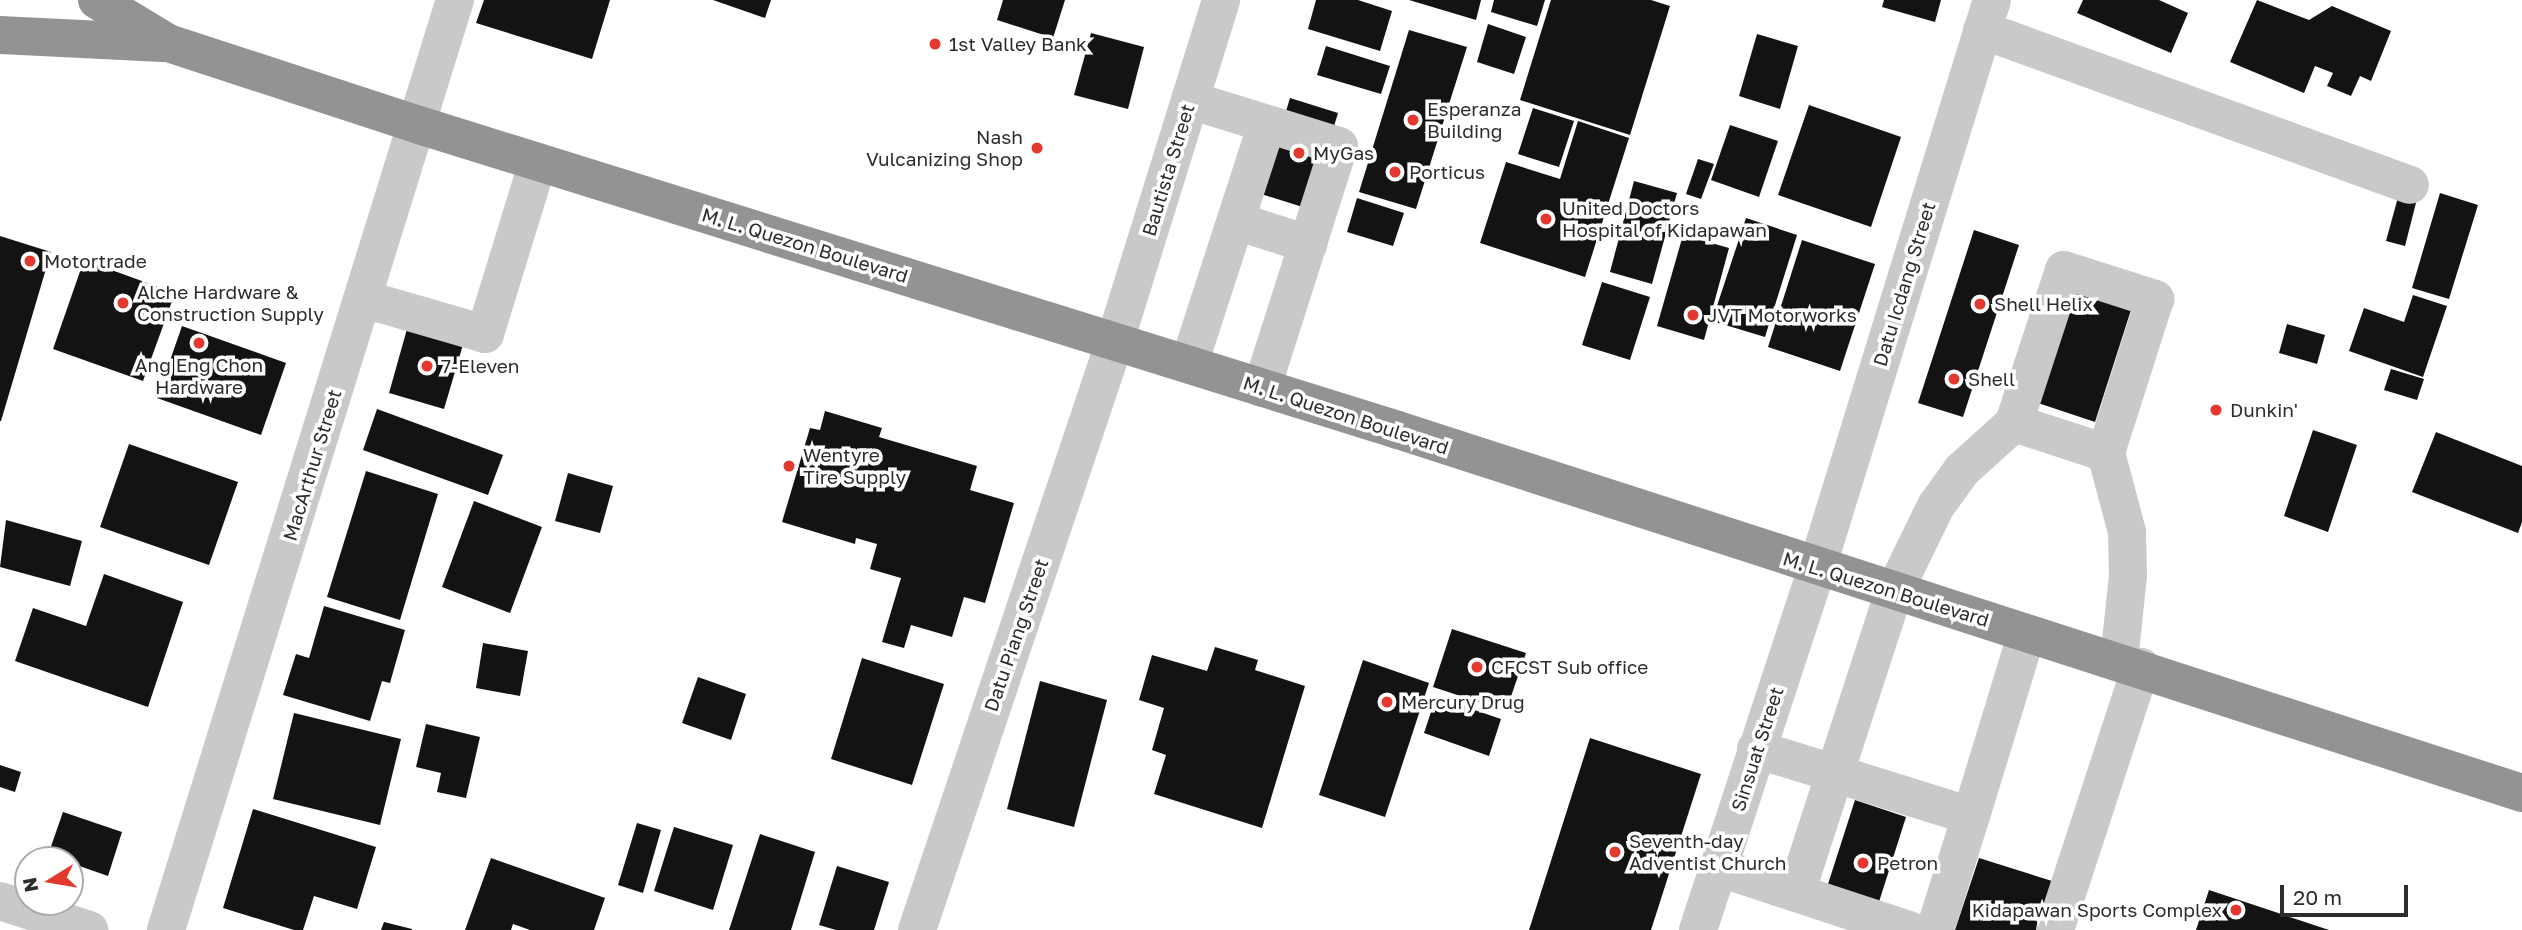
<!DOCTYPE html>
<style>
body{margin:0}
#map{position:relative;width:2522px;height:930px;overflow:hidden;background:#fff;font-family:"Golos Text",sans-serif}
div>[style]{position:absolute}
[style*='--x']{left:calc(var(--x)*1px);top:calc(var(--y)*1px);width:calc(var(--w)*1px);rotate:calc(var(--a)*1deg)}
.building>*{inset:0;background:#131313}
.minor>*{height:38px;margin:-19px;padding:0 19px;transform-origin:19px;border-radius:19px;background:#c9c9c9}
.highway>*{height:38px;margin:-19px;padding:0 19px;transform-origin:19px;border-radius:19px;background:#939393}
.dots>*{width:19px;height:19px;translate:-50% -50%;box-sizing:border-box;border:4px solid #fff;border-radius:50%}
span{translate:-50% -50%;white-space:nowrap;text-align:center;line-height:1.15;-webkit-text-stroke:7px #fff;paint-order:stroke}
.poi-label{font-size:19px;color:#2c2c2c}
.left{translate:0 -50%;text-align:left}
.right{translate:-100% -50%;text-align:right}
.street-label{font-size:19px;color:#2c2c2c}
.north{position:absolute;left:14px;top:846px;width:70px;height:70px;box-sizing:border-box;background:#fff;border:2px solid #ababab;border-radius:50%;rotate:259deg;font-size:19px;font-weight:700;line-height:28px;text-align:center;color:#2c2c2c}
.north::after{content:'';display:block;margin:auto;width:24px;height:32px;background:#e2382e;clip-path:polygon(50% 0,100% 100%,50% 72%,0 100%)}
.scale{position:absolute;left:2280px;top:885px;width:128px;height:32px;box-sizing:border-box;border:4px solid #2c2c2c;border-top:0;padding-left:9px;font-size:21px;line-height:24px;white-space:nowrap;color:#2c2c2c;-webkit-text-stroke:5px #fff;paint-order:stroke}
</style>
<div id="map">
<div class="building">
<div style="clip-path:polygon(484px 0,610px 0,592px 59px,476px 23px)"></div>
<div style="clip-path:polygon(713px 0,771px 0,765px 18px)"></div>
<div style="clip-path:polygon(1003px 0,1065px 0,1053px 38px,997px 20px)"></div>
<div style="clip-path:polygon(1316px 0,1358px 0,1392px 11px,1380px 51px,1308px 29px)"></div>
<div style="clip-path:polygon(1409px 0,1481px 0,1476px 20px)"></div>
<div style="clip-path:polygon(1494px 0,1545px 0,1537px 26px,1491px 12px)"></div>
<div style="clip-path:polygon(1551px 0,1651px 0,1670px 6px,1630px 135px,1520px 100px)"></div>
<div style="clip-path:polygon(1884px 0,1941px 0,1935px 22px,1882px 7px)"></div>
<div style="clip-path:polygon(2083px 0,2159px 0,2188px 13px,2171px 53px,2077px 13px)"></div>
<div style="clip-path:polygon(2257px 0,2309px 20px,2332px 6px,2391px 31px,2371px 81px,2360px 76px,2351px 96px,2327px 86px,2333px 73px,2315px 66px,2304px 93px,2230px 62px)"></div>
<div style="clip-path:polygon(1488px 24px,1526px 37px,1514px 74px,1477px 62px)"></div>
<div style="clip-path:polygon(1409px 30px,1467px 47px,1416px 209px,1359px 192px)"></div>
<div style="clip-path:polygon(1091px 33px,1144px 47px,1128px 109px,1074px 95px)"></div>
<div style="clip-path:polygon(1757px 34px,1798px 46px,1780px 109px,1739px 96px)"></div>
<div style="clip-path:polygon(1326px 46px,1390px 66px,1381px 94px,1317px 75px)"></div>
<div style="clip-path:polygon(1290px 98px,1338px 113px,1309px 209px,1261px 194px)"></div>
<div style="clip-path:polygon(1809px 105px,1901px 137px,1871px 227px,1778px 195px)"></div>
<div style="clip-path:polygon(1533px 108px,1574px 121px,1559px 167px,1518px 154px)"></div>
<div style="clip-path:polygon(1578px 121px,1629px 138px,1585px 277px,1480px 243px,1506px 162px,1560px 179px)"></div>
<div style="clip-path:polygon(1730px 125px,1778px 141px,1759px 197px,1711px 180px)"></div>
<div style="clip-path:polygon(1698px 159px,1714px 164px,1701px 199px,1686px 194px)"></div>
<div style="clip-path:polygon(1634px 181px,1677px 193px,1652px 284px,1610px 272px)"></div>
<div style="clip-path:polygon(2400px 190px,2418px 195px,2405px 246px,2386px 241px)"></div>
<div style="clip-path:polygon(2440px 193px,2478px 205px,2449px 299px,2412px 288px)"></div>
<div style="clip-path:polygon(1357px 198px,1404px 213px,1393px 246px,1347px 232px)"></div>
<div style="clip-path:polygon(1746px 218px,1797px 235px,1765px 337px,1712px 321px)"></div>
<div style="clip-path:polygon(1974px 230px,2019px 245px,1963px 417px,1918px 403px)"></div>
<div style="clip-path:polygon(1683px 235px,1729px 248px,1704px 340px,1657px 326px)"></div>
<div style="clip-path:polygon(0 236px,51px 252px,1px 421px,0 421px)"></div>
<div style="clip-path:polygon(1802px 240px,1875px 264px,1840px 371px,1768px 347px)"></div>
<div style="clip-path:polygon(84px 260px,175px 293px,143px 381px,53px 349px)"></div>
<div style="clip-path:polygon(1602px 282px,1650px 297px,1630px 360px,1582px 345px)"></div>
<div style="clip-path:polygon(2074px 292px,2131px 310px,2095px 422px,2038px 403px)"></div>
<div style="clip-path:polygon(2413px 295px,2447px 306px,2423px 377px,2349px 351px,2364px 308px,2404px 322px)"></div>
<div style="clip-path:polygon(409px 322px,465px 338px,444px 409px,389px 393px)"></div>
<div style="clip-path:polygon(2287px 324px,2325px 335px,2317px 364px,2279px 353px)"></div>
<div style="clip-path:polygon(182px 326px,286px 363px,261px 435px,157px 398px)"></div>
<div style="clip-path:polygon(2391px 369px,2424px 379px,2417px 400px,2384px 390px)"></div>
<div style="clip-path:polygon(377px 409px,503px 455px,488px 495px,363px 450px)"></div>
<div style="clip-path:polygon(825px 411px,882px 428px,879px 437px,977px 466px,970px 490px,1014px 503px,985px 603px,964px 597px,952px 637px,911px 625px,904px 648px,882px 642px,901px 578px,870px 569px,877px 544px,856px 538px,855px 544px,782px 522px,810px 428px,820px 430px)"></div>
<div style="clip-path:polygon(2313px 430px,2357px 445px,2328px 532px,2284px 516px)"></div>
<div style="clip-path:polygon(2436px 432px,2522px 466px,2522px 522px,2518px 533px,2412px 492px)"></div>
<div style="clip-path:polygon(129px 444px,238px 482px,209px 565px,100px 527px)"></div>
<div style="clip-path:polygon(366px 471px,438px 494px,400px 620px,327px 597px)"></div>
<div style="clip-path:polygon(568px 473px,613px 486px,600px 533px,555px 521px)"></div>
<div style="clip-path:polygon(474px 501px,542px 527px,510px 613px,442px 587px)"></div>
<div style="clip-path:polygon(6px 520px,82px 541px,70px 586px,0 567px)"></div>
<div style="clip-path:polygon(104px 574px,183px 602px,148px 707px,15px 661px,33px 608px,86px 626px)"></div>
<div style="clip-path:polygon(324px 606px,405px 630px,390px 683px,382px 681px,370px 721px,283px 695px,296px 654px,309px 658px)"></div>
<div style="clip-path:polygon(1452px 629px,1526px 653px,1506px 711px,1433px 687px)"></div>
<div style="clip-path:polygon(483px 643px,528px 651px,520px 696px,476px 688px)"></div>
<div style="clip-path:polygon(1215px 647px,1258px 660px,1255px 670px,1305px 686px,1262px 828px,1154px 794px,1166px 755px,1152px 750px,1164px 708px,1139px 700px,1152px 655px,1207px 671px)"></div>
<div style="clip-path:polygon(862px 658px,944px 684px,912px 785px,831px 759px)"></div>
<div style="clip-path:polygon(1363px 660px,1429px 683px,1385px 817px,1319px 795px)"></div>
<div style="clip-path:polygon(698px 677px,746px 694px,731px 740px,682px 723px)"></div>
<div style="clip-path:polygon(1040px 681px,1107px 700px,1074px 827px,1007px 809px)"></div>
<div style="clip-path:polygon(1436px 697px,1501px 719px,1489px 756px,1424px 733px)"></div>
<div style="clip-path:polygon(294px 713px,401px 739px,380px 825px,273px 799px)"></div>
<div style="clip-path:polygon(426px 724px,480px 737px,466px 798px,437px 792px,441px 773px,416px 767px)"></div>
<div style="clip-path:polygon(1590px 738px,1701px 774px,1651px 930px,1529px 930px)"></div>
<div style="clip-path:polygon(0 765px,21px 772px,15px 792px,0 787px)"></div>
<div style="clip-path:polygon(1855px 800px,1906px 817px,1871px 927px,1820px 909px)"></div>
<div style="clip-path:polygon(253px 809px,376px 847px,357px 909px,314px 896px,303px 930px,294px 930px,223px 908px)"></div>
<div style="clip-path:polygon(63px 812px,122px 832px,108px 876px,48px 855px)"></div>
<div style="clip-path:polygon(637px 823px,661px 830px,643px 893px,618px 885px)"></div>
<div style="clip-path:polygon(674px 827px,733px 845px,713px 910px,654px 891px)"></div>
<div style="clip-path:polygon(760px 834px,815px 852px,791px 930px,729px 930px)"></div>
<div style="clip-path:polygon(491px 858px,605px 898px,594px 930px,530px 930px,513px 924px,511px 930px,465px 930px)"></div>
<div style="clip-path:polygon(1979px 858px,2052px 881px,2037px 930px,1955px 930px)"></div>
<div style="clip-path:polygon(837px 866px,889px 882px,874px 930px,836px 930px,819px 925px)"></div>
<div style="clip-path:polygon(2209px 890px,2329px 930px,2196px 930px)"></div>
<div style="clip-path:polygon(384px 922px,412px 929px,412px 930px,381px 930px)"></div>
</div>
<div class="minor">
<div style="--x:1982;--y:30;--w:455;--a:19.9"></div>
<div style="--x:1190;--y:100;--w:156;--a:17.2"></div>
<div style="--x:1339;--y:146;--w:254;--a:107.7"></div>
<div style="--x:1236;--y:221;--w:76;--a:17.7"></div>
<div style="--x:364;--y:299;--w:126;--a:16.1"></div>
<div style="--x:485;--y:334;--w:180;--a:-72.9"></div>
<div style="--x:1189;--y:364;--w:252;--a:-72"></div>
<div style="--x:2014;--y:423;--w:97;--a:18.1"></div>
<div style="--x:1756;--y:749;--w:225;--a:17.3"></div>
<div style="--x:1971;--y:816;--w:191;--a:-73"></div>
<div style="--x:1720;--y:868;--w:199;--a:18.2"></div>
<div style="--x:1796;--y:893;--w:317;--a:-72"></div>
<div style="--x:1894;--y:592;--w:96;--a:-64"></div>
<div style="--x:1936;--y:506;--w:44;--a:-54.2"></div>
<div style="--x:1962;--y:470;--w:70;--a:-42.1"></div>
<div style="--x:2014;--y:423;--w:161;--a:-71.9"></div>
<div style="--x:2064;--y:270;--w:96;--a:17.7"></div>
<div style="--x:2155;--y:299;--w:162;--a:107.7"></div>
<div style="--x:2106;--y:453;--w:82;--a:75.1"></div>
<div style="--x:2127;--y:532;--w:44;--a:88.7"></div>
<div style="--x:2128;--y:576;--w:84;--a:96.1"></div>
<div style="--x:0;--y:901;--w:94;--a:18"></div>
<div style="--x:166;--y:930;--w:974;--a:-72.74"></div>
<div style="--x:917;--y:930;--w:621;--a:-71.42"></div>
<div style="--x:1115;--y:341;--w:357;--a:-72.7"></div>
<div style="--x:1698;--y:930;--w:381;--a:-71.8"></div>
<div style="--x:1817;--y:568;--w:594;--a:-72.88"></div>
<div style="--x:1935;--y:930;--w:120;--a:-72.5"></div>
<div style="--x:2055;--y:930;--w:277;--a:-71.9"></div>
</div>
<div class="highway">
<div style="--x:97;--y:0;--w:83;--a:31.2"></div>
<div style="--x:168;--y:43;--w:264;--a:18.1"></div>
<div style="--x:419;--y:125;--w:1025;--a:17.3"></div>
<div style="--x:1398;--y:430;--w:1181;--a:17.9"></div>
<div style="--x:0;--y:35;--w:163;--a:2.8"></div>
</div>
<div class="dots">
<div style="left:935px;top:44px;background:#e2382e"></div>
<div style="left:1413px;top:120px;background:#e2382e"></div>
<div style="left:1037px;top:148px;background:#e2382e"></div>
<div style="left:1299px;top:153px;background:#e2382e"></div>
<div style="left:1395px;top:172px;background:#e2382e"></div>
<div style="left:1546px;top:219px;background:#e2382e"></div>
<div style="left:30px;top:261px;background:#e2382e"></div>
<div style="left:123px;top:303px;background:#e2382e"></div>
<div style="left:1980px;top:304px;background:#e2382e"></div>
<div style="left:1693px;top:315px;background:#e2382e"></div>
<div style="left:199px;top:343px;background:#e2382e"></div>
<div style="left:427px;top:366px;background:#e2382e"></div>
<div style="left:1954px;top:379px;background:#e2382e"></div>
<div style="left:2216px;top:410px;background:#e2382e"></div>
<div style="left:789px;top:466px;background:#e2382e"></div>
<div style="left:1477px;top:667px;background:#e2382e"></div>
<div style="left:1387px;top:702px;background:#e2382e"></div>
<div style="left:1615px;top:852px;background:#e2382e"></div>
<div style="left:1863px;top:863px;background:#e2382e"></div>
<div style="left:2236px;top:910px;background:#e2382e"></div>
</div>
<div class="poi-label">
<span class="left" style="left:949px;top:44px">1st Valley Bank</span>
<span class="left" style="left:1427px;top:120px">Esperanza<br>Building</span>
<span class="right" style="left:1023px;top:148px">Nash<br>Vulcanizing Shop</span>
<span class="left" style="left:1313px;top:153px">MyGas</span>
<span class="left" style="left:1409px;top:172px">Porticus</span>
<span class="left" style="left:1562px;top:219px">United Doctors<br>Hospital of Kidapawan</span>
<span class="left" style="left:44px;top:261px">Motortrade</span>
<span class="left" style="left:137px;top:303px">Alche Hardware &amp;<br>Construction Supply</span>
<span class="left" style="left:1994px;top:304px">Shell Helix</span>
<span class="left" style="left:1707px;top:315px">JVT Motorworks</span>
<span style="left:199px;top:376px">Ang Eng Chon<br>Hardware</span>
<span class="left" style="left:441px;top:366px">7-Eleven</span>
<span class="left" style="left:1968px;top:379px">Shell</span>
<span class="left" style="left:2230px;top:410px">Dunkin'</span>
<span class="left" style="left:803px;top:466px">Wentyre<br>Tire Supply</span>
<span class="left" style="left:1491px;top:667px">CFCST Sub office</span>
<span class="left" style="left:1401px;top:702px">Mercury Drug</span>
<span class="left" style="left:1629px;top:852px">Seventh-day<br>Adventist Church</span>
<span class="left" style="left:1877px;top:863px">Petron</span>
<span class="right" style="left:2222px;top:910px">Kidapawan Sports Complex</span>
</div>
<div class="street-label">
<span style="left:1168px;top:170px;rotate:-73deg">Bautista Street</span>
<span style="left:805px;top:245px;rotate:17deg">M. L. Quezon Boulevard</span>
<span style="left:1904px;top:284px;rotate:-73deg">Datu Icdang Street</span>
<span style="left:1346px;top:415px;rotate:18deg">M. L. Quezon Boulevard</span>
<span style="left:312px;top:465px;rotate:-73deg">MacArthur Street</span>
<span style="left:1886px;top:589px;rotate:17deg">M. L. Quezon Boulevard</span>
<span style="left:1016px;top:635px;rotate:-71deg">Datu Piang Street</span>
<span style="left:1757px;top:749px;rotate:-72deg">Sinsuat Street</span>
</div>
<div class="north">N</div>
<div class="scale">20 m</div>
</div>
